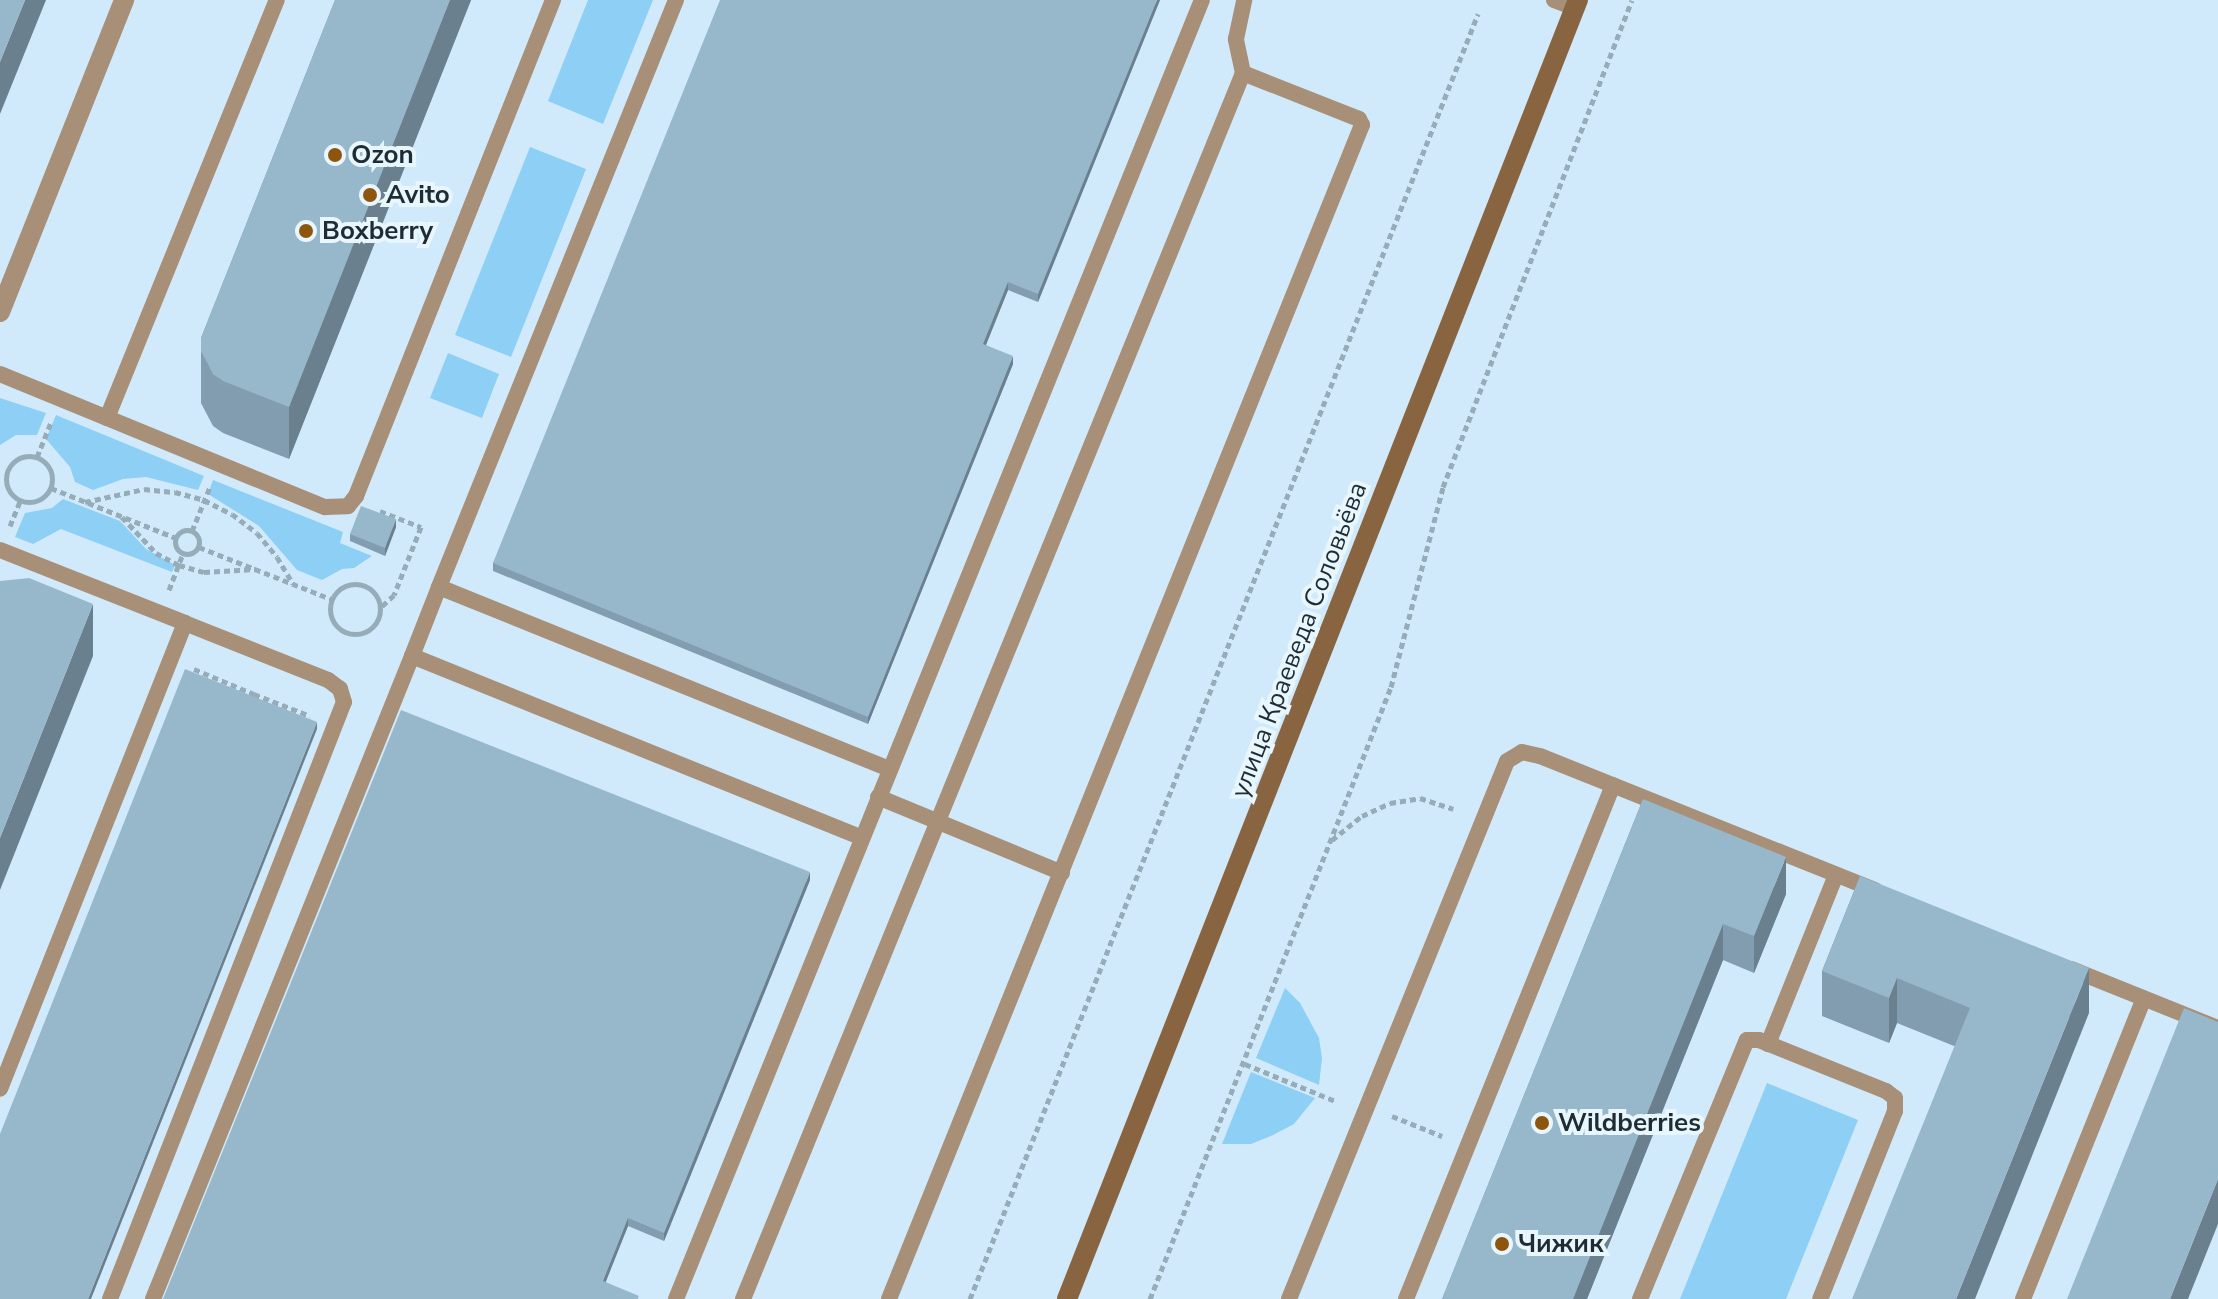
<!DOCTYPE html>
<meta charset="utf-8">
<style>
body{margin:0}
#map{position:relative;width:2218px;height:1299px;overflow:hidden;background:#d0eafb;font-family:"Nunito Sans",sans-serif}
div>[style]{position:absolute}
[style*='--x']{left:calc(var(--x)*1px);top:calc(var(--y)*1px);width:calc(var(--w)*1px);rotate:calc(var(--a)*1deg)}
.green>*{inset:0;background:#8ecff6}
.path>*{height:5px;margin-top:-2.5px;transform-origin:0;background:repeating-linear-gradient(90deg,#96acb9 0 6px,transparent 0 10px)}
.path>.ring{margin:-2.5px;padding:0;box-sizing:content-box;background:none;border:5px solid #96acb9;border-radius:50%}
.lane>*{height:16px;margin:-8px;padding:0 8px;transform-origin:8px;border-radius:8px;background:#a88f77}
.street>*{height:20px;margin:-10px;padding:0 10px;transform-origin:10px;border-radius:10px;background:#a88f77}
.secondary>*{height:20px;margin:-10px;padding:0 10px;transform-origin:10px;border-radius:10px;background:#896441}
.wall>*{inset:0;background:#829daf}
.shaded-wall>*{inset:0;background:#6a808e}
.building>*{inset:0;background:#97b7cb}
.dots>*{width:22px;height:22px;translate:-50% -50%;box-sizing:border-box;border:4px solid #e8f6fe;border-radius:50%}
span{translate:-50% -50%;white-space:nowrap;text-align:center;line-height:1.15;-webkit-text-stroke:8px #e8f6fe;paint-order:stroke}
.poi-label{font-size:26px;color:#1f2c33;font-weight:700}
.left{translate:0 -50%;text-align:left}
.street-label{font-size:26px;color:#1f2c33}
</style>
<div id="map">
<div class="green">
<div style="clip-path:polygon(588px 0,653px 0,603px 124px,548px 101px)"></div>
<div style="clip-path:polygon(530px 147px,586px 169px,511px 357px,455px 335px)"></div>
<div style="clip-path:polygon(448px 353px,499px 374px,482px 418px,430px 398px)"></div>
<div style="clip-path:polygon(0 398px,46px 413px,37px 435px,16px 435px,0 445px)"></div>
<div style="clip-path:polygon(56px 415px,204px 476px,198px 490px,146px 477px,123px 479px,93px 490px,75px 482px,70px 467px,46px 439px)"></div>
<div style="clip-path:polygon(213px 480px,343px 532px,340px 543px,372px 556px,354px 568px,342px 569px,322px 580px,297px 570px,259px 526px,208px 494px)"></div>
<div style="clip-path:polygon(63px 499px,120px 521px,146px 549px,175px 565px,172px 572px,61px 529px,33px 544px,15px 537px,25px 513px,52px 508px)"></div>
<div style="clip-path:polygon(1285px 988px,1300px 1003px,1319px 1038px,1322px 1058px,1319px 1085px,1256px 1058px)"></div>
<div style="clip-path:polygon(1251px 1072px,1315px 1098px,1294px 1124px,1273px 1135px,1251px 1144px,1222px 1144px)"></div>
<div style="clip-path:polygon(1767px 1083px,1858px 1120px,1786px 1299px,1680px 1299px)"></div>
</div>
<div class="path">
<div class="ring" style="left:6px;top:456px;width:41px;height:41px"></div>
<div style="--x:37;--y:457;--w:38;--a:-68"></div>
<div style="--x:51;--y:488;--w:135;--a:21.8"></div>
<div style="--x:85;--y:502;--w:60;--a:-12.4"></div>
<div style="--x:144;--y:489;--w:31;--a:6"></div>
<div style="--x:175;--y:492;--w:30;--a:15"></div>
<div style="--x:204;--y:500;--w:31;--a:27"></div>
<div style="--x:232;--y:514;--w:31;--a:37"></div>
<div style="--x:257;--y:533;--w:31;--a:50"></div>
<div style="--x:277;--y:557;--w:31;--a:59"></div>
<div style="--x:380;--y:511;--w:44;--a:21.3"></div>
<div style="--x:421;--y:527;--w:73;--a:111.7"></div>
<div style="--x:394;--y:595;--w:18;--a:137"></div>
<div style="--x:122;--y:517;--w:50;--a:46.6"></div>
<div style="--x:156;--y:553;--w:26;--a:28"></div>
<div style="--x:179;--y:565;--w:26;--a:16"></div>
<div style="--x:204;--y:572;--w:52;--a:-3.3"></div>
<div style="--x:10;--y:526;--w:27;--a:-68"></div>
<div class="ring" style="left:175px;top:530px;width:19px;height:19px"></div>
<div style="--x:192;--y:531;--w:48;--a:-67.8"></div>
<div style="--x:199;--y:547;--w:142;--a:21.5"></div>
<div class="ring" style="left:330px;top:584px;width:45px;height:45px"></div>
<div style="--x:169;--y:590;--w:40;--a:-69"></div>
<div style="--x:194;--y:669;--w:65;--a:22.6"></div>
<div style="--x:252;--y:699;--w:5;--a:-68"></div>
<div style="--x:254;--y:694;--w:60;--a:21.4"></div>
<div style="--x:1332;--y:840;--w:38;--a:-39"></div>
<div style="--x:1362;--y:816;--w:31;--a:-25"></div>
<div style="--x:1390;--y:803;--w:30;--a:-9"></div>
<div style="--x:1420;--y:798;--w:35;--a:18"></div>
<div style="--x:1245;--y:1064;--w:97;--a:22.3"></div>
<div style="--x:1392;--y:1116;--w:54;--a:21.8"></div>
<div style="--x:970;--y:1299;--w:1382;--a:-68.43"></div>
<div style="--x:1150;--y:1299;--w:658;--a:-68.51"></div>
<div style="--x:1391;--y:687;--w:207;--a:-75.4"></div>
<div style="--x:1443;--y:487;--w:522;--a:-68.79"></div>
</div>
<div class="lane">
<div style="--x:676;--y:0;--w:633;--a:111.99"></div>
<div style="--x:439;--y:587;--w:486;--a:22"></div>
<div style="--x:1554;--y:0;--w:22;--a:21"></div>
<div style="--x:0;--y:374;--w:351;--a:22.3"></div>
<div style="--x:325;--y:507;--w:23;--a:-2"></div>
<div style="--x:348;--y:506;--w:13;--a:-51"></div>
<div style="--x:356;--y:496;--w:534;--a:-68.34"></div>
<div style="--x:107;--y:418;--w:451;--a:-67.9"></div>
<div style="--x:0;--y:550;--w:199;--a:21.5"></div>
<div style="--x:185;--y:623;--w:501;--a:111.65"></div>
<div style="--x:412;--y:656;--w:74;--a:-68.6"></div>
<div style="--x:878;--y:797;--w:199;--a:22.4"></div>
<div style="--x:2071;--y:969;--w:158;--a:21.9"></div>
<div style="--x:1768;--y:1044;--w:182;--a:-68.1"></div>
<div style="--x:110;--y:1299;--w:641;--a:-68.6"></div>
<div style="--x:344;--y:702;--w:14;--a:-107"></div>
<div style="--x:340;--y:689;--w:15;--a:-143"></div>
<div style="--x:328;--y:680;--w:154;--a:-158.3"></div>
<div style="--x:153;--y:1299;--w:693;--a:-68.06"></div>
<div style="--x:412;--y:656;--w:485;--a:22"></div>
<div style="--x:676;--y:1299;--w:1401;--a:-67.96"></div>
<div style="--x:743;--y:1299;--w:1324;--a:-67.81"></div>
<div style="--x:1243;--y:73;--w:35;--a:-102"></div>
<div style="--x:1236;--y:39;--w:40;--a:-78"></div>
<div style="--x:889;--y:1299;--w:1266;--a:-68.06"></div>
<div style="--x:1362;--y:125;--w:7;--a:-117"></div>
<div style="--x:1359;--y:119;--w:125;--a:-158.4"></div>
<div style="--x:1289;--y:1299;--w:580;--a:-67.94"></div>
<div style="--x:1507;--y:761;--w:17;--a:-31"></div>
<div style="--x:1522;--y:752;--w:18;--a:13"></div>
<div style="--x:1540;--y:756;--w:361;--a:21.8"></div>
<div style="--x:1406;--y:1299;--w:554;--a:-68.06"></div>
<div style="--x:1640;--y:1299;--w:280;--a:-67.6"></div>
<div style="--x:1747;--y:1040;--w:12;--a:0"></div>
<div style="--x:1759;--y:1040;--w:137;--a:21.9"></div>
<div style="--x:1886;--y:1091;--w:11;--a:38"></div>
<div style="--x:1895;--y:1098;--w:13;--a:90"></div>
<div style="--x:1895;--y:1111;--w:202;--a:111.7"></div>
<div style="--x:2023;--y:1299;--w:324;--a:-68.1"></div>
</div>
<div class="street">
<div style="--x:0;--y:312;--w:336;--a:-68.3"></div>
</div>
<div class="secondary">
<div style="--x:1067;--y:1299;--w:1396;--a:-68.53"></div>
</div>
<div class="wall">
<div style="clip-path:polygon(335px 0,471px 0,289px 459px,223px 433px,213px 426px,201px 403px,201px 338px)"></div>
<div style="clip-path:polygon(1160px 0,1038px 302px,1008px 290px,986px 345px,1013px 364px,868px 724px,493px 571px,493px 563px)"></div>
<div style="clip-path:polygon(396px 527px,385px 556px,350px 541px,350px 534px)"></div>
<div style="clip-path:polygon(1643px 799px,1786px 894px,1754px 973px,1723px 960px,1587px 1299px,1442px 1299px)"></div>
<div style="clip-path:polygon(1860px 876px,2089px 1013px,1954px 1046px,1897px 1023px,1889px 1043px,1822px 1016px,1822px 971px)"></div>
<div style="clip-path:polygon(810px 880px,664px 1241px,628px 1226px,605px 1282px,639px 1299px,163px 1299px)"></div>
</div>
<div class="shaded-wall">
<div style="clip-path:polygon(25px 0,46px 0,0 114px,0 62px)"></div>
<div style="clip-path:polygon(450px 0,471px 0,289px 459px,289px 407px)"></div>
<div style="clip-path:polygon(1157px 0,1160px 0,1038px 302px,1038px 294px)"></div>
<div style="clip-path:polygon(1008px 282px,1008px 290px,983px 352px,983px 344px)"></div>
<div style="clip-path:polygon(1013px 356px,1013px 364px,868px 724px,868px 717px)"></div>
<div style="clip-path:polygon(396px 519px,396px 527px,385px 556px,385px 548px)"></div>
<div style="clip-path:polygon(93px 604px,93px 656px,0 890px,0 838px)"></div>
<div style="clip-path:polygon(317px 722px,317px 729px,91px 1299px,88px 1299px)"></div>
<div style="clip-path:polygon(1786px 857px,1786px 894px,1754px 973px,1754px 936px)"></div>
<div style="clip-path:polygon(810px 872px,810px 880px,664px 1241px,664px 1233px)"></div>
<div style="clip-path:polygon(1723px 924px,1723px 960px,1587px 1299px,1573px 1299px)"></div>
<div style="clip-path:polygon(2089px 968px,2089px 1013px,1975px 1299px,1956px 1299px)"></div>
<div style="clip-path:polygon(1897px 978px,1897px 1023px,1889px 1043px,1889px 998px)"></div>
<div style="clip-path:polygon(2218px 1179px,2218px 1224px,2188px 1299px,2170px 1299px)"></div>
<div style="clip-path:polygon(628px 1218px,628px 1226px,603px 1289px,603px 1281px)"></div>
</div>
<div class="building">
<div style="clip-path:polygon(0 0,25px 0,0 62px)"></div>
<div style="clip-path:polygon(335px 0,450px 0,289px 407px,223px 381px,213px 374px,201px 351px,201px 338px)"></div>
<div style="clip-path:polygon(720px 0,1157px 0,1038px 294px,1008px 282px,983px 344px,1013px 356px,868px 717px,493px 563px)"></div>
<div style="clip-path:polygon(361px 506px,396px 519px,385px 548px,350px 534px)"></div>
<div style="clip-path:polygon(29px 578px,93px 604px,0 838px,0 581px)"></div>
<div style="clip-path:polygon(185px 669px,317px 722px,88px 1299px,0 1299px,0 1134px)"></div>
<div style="clip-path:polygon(401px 710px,810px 872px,664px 1233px,628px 1218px,603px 1281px,639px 1296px,637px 1299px,163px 1299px)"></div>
<div style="clip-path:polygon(1643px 799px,1786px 857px,1754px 936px,1723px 924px,1573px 1299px,1442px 1299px)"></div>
<div style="clip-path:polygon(1860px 876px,2089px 968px,1956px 1299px,1852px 1299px,1970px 1008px,1897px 978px,1889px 998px,1822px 971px)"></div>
<div style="clip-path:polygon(2184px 1008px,2218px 1022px,2218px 1179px,2170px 1299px,2067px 1299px)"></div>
</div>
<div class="dots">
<div style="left:335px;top:155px;background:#8e550e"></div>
<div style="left:370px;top:195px;background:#8e550e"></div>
<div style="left:306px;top:231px;background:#8e550e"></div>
<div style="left:1542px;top:1123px;background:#8e550e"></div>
<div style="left:1502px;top:1244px;background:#8e550e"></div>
</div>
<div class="poi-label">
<span class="left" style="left:351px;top:155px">Ozon</span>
<span class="left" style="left:386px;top:195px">Avito</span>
<span class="left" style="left:322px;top:231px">Boxberry</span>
<span class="left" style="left:1558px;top:1123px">Wildberries</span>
<span class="left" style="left:1518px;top:1244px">Чижик</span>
</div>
<div class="street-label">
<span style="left:1299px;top:640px;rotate:-69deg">улица Краеведа Соловьёва</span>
</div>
</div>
